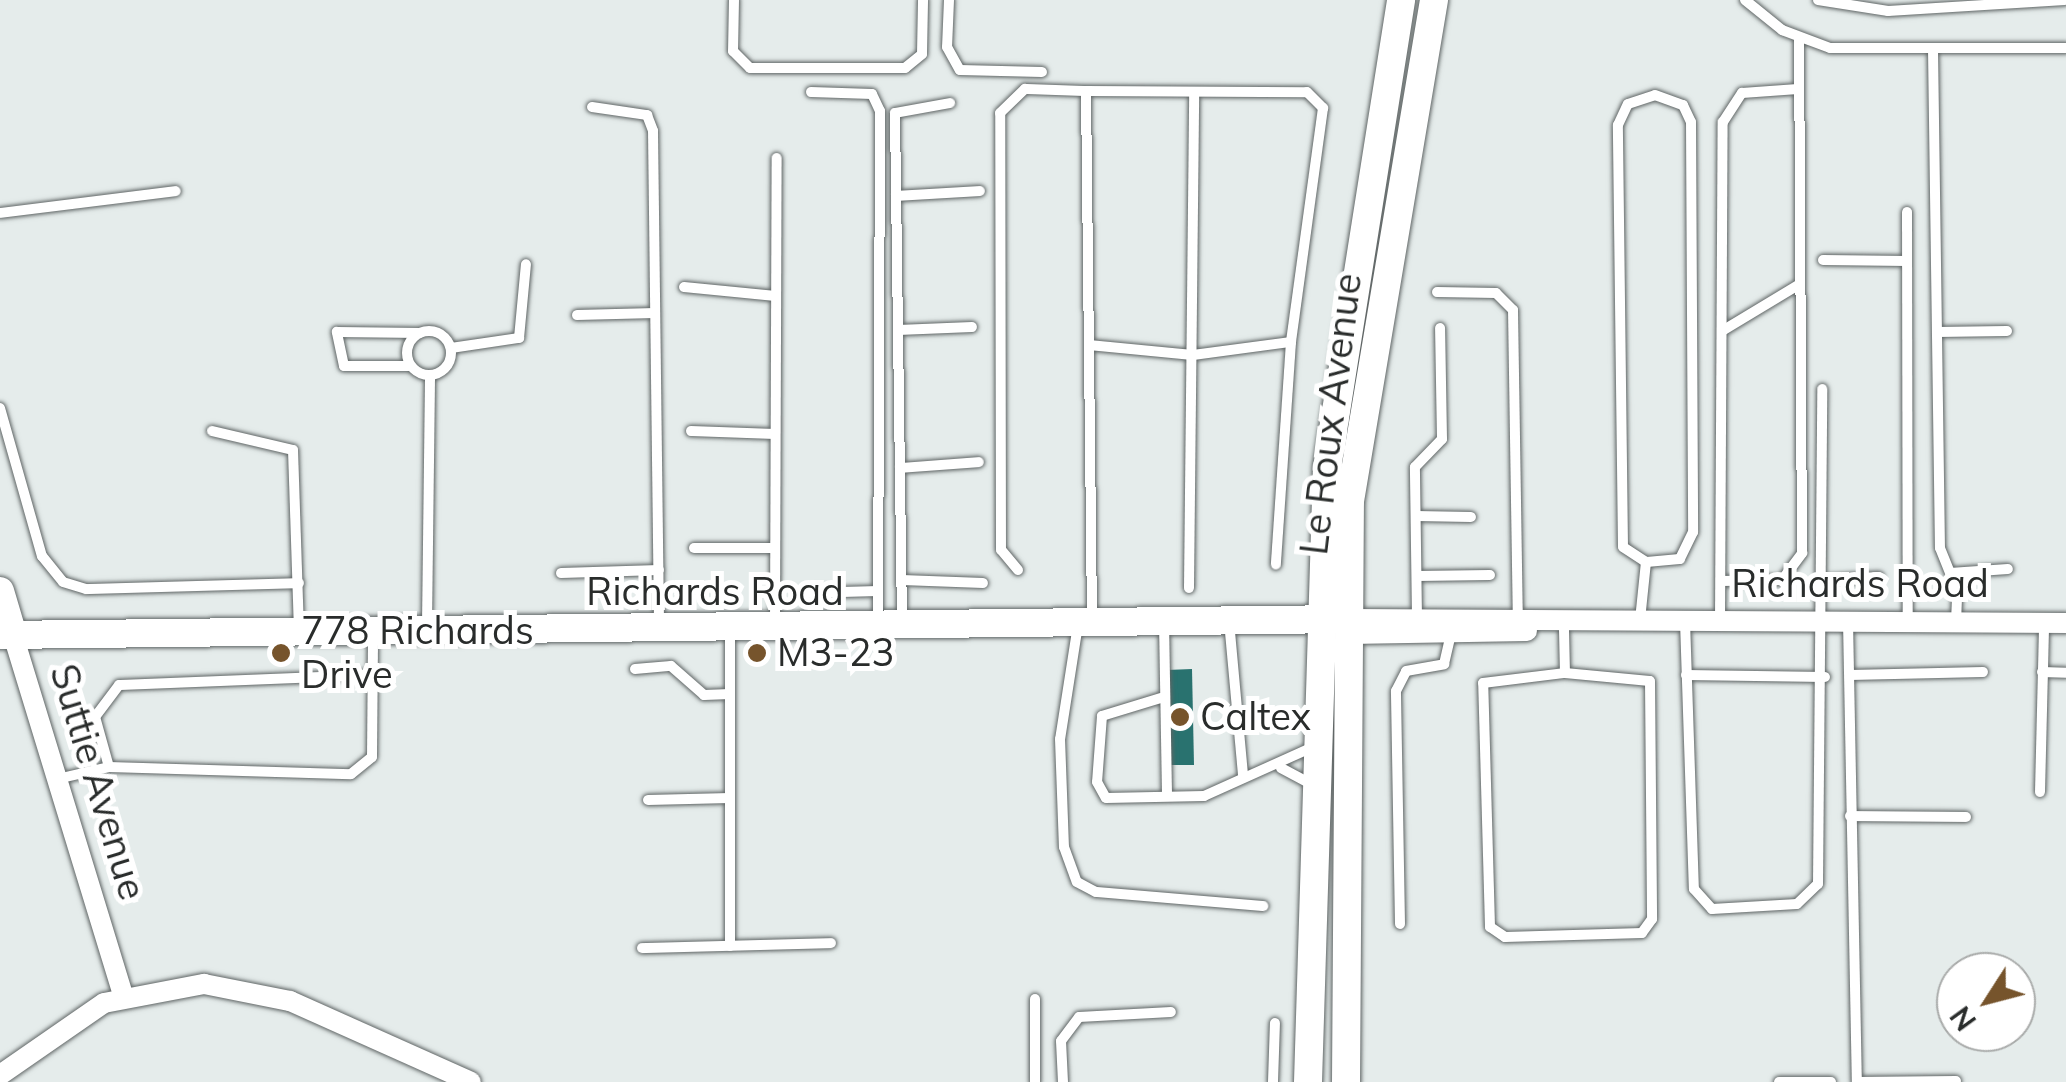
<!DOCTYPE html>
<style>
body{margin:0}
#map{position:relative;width:2066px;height:1082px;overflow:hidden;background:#e5eceb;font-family:Mulish,sans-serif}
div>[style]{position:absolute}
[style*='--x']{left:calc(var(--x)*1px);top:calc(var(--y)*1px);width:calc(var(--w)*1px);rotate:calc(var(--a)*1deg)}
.building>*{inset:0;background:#29726f}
.roads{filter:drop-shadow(0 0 2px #5f6565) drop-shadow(0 0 2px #5f6565)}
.lane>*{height:10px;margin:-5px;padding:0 5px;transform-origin:5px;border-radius:5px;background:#fff}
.lane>.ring{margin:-5px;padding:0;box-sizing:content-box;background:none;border:10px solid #fff;border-radius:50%}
.street>*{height:20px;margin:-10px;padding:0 10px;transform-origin:10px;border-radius:10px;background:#fff}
.secondary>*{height:28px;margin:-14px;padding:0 14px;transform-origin:14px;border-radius:14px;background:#fff}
.dots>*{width:28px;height:28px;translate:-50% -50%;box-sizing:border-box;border:5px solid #fff;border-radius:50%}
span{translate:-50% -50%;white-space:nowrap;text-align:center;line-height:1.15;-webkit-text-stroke:10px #fff;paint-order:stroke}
.street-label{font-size:38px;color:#292c2b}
.poi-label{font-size:38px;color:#292c2b}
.left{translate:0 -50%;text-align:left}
.north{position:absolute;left:1936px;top:952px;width:100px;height:100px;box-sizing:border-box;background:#fff;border:2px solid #a9abaa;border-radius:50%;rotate:234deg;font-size:28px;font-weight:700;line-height:40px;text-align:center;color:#292c2b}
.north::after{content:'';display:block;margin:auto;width:35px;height:45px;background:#76542c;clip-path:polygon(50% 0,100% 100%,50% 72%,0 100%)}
</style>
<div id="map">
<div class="building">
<div style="clip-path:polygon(1192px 669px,1194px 765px,1169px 765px,1167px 670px)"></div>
</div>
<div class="roads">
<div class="lane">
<div style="--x:734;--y:0;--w:51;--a:91.1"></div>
<div style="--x:733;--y:51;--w:24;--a:45"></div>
<div style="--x:750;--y:68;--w:155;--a:0"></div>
<div style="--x:905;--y:68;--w:22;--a:-39"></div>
<div style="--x:922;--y:54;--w:54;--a:-88.9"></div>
<div style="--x:949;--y:0;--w:47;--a:92.4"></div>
<div style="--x:947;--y:47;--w:26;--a:61"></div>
<div style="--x:960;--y:70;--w:82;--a:1.4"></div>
<div style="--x:1745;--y:0;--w:48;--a:39"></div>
<div style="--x:1782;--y:30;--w:51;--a:20.6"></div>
<div style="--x:1830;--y:48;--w:236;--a:0"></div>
<div style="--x:1818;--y:0;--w:71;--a:8.9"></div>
<div style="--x:1888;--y:11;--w:177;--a:-3.6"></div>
<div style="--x:1933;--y:49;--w:499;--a:89.2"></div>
<div style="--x:1940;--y:548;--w:27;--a:68"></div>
<div style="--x:1950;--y:573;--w:58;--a:-3.9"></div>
<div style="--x:811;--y:92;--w:61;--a:1.9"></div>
<div style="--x:872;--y:94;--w:19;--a:65"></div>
<div style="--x:880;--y:111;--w:511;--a:90.22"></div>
<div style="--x:592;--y:107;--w:56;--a:8.3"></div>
<div style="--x:647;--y:115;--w:17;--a:69"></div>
<div style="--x:653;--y:131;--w:493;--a:89.3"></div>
<div style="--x:896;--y:196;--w:84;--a:-3.4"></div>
<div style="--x:1907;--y:212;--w:410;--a:89.9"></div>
<div style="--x:0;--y:213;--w:177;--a:-7.1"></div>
<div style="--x:1823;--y:260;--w:84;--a:0.7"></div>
<div style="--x:684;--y:287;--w:92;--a:5.6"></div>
<div style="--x:1437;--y:292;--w:59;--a:1"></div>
<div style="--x:1496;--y:293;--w:24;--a:45"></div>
<div style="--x:1513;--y:310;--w:308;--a:89.1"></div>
<div style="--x:577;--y:315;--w:78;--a:-1.5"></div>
<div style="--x:898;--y:330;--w:74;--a:-2.3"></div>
<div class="ring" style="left:407px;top:331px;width:34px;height:34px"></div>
<div style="--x:1722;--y:331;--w:91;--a:-31.1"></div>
<div style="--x:1937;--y:332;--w:70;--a:-0.8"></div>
<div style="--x:1089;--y:345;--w:104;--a:5.5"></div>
<div style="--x:1193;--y:355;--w:99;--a:-7.6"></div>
<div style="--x:451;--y:348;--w:69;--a:-8.4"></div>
<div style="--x:519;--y:338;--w:74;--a:-84.6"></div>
<div style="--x:410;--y:366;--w:66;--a:180"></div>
<div style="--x:344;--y:366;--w:35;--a:-102"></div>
<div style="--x:337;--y:332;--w:83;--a:0.7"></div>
<div style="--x:0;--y:408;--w:154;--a:74.2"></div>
<div style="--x:42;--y:556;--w:33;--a:51"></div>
<div style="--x:63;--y:582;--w:24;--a:17"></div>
<div style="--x:86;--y:589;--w:213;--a:-1.6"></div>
<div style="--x:212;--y:431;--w:83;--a:13.2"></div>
<div style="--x:293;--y:450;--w:181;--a:88.1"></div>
<div style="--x:691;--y:431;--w:84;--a:2"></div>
<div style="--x:900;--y:468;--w:79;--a:-4.3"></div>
<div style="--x:1416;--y:516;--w:55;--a:1"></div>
<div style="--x:694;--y:548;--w:80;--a:0"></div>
<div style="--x:1018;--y:570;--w:26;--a:-130"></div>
<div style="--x:1001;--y:550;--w:437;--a:-90.1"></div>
<div style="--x:1000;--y:113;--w:35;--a:-44"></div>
<div style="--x:1025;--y:89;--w:61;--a:1.9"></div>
<div style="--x:561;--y:573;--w:98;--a:-1.8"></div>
<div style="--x:1417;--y:576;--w:73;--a:-0.8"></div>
<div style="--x:902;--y:580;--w:81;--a:2.1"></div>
<div style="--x:1825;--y:580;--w:54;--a:-3.2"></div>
<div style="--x:1721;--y:581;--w:61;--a:-0.9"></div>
<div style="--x:1782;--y:580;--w:34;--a:-53"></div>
<div style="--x:1802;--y:553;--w:515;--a:-90.33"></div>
<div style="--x:1189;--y:588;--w:496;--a:-89.4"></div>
<div style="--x:805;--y:593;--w:73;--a:-1.6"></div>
<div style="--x:1092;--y:618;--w:527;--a:-90.65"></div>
<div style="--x:1086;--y:91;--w:221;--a:0.3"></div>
<div style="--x:1307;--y:92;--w:23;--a:45"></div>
<div style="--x:1323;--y:108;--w:236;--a:97.8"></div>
<div style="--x:1291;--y:342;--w:223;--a:93.9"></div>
<div style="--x:1417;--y:618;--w:151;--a:-90.8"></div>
<div style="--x:1415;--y:467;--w:39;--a:-46"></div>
<div style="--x:1442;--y:439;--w:111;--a:-91"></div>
<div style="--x:1640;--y:620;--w:58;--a:-84.1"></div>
<div style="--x:1646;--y:562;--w:27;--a:-147"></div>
<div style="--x:1623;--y:547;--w:422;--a:-90.7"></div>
<div style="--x:1618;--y:125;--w:23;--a:-65"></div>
<div style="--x:1628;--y:104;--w:28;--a:-18"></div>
<div style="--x:1655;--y:95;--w:30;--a:20"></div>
<div style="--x:1683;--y:105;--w:19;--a:65"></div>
<div style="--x:1691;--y:122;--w:410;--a:89.7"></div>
<div style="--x:1693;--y:532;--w:30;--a:116"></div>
<div style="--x:1680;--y:559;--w:34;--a:175"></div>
<div style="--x:1685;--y:621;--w:268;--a:88.1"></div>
<div style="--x:1694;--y:889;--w:27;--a:48"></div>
<div style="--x:1712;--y:909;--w:85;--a:-3.4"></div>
<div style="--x:1797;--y:904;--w:29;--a:-44"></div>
<div style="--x:1818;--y:884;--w:495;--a:-89.5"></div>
<div style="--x:1720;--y:621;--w:499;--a:-89.7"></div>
<div style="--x:1723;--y:122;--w:35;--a:-57"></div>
<div style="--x:1742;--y:93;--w:56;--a:-4.1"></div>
<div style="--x:1848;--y:621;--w:461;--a:88.9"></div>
<div style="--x:902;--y:622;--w:509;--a:-90.79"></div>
<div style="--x:895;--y:113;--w:56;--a:-10.3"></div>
<div style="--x:1164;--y:622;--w:174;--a:89"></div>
<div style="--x:1956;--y:622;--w:47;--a:-87.6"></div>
<div style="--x:775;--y:623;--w:465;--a:-89.8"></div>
<div style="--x:427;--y:625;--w:249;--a:-89.3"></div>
<div style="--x:730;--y:630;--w:316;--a:90"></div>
<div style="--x:1564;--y:630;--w:43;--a:88.7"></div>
<div style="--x:1077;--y:631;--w:109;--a:98.9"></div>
<div style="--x:1060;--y:739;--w:108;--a:87.9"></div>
<div style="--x:1064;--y:847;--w:37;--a:70"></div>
<div style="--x:1077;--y:882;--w:21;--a:28"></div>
<div style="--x:1096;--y:892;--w:168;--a:4.8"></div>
<div style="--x:1230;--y:632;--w:144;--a:84.8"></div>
<div style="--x:635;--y:669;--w:36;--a:-5"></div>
<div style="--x:671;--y:666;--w:44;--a:41.3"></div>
<div style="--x:704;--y:695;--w:26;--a:-2"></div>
<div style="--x:2042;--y:672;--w:24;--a:2"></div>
<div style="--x:1565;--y:673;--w:85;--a:5.4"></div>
<div style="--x:1650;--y:681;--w:238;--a:89.5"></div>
<div style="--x:1652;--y:919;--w:17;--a:126"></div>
<div style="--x:1642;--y:933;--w:137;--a:178.3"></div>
<div style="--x:1505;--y:937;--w:18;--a:-146"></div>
<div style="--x:1490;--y:927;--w:244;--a:-91.6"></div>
<div style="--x:1483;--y:683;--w:83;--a:-7"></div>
<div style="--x:1686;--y:675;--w:139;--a:0.8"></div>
<div style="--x:1850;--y:675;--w:133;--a:-1.3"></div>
<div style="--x:1164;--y:697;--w:65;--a:163"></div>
<div style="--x:1102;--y:716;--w:66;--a:94.3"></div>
<div style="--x:1097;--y:782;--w:18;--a:61"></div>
<div style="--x:1106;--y:798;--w:98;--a:-1.2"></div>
<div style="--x:1204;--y:796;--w:120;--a:-24.2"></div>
<div style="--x:109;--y:767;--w:52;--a:-105.6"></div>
<div style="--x:95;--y:717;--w:40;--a:-53"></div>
<div style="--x:119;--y:685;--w:253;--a:-2.3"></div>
<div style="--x:1281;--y:768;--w:34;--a:28"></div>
<div style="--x:57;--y:779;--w:53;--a:-13"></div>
<div style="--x:109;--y:767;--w:242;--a:1.7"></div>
<div style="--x:351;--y:774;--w:27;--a:-39"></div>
<div style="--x:372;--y:757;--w:125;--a:-89.5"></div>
<div style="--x:2040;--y:792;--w:168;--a:-88.6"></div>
<div style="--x:648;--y:800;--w:82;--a:-1.4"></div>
<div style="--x:1850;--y:816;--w:116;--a:0.5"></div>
<div style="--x:1400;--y:924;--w:233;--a:-91"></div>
<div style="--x:1396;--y:691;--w:22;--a:-63"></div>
<div style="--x:1406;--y:671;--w:39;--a:-10"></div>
<div style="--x:1444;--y:664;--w:32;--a:-77"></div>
<div style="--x:642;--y:948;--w:189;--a:-1.5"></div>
<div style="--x:1035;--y:999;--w:83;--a:90"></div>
<div style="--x:1063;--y:1082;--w:41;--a:-92.8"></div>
<div style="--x:1061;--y:1041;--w:30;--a:-53"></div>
<div style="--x:1079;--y:1017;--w:92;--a:-3.1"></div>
<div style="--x:1273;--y:1082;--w:59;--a:-88.1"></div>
<div style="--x:1779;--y:1082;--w:52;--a:0"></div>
<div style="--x:1857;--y:1082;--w:99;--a:-0.6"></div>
</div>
<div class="street">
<div style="--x:1349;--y:619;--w:717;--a:0.32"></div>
<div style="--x:1349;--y:634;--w:178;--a:-1"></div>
<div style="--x:13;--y:635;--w:376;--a:73"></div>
<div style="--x:0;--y:1075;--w:126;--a:-34.7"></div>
<div style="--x:104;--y:1003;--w:102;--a:-10.8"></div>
<div style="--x:204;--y:984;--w:88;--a:11.2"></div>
<div style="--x:290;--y:1001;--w:198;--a:24.1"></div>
</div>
<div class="secondary">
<div style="--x:0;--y:591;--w:46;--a:73.5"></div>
<div style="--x:0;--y:635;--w:1349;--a:-0.68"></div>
<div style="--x:1308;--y:1082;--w:614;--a:-88.23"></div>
<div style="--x:1327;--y:468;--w:474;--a:-81"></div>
<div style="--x:1346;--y:1082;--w:581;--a:-89.61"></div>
<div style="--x:1350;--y:501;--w:508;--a:-80.48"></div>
</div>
</div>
<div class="dots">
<div style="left:281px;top:653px;background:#76542c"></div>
<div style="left:757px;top:653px;background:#76542c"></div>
<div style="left:1180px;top:717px;background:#76542c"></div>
</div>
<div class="street-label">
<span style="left:1331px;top:414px;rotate:-83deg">Le Roux Avenue</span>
<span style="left:1860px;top:584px">Richards Road</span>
<span style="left:715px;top:592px">Richards Road</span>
<span style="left:98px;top:782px;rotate:73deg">Suttie Avenue</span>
</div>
<div class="poi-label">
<span class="left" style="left:301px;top:653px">778 Richards<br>Drive</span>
<span class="left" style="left:777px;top:653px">M3-23</span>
<span class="left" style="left:1200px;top:717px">Caltex</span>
</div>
<div class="north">N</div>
</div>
